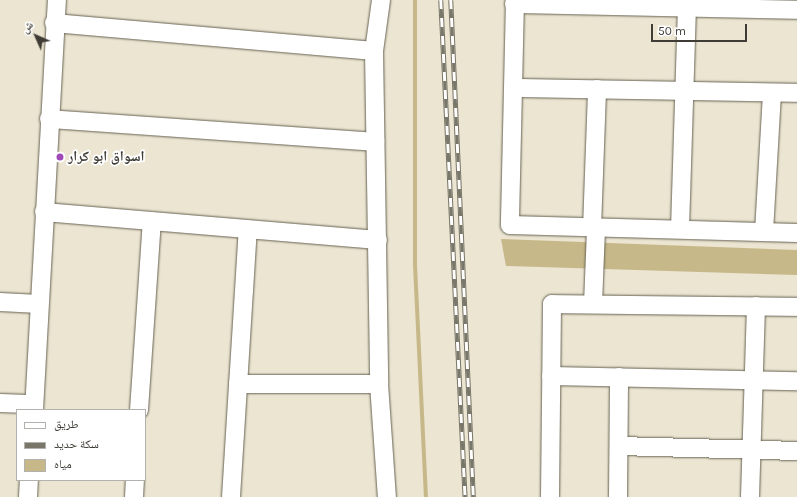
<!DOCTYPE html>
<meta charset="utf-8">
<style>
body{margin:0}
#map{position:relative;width:797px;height:497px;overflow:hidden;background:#ebe5d2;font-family:Karla,"Noto Naskh Arabic",sans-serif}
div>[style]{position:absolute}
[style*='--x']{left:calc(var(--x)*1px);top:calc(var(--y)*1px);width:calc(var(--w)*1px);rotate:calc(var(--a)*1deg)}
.water>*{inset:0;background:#c7b889}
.stream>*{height:4px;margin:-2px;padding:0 2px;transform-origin:2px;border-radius:2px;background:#c7b889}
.roads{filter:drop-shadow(0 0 1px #676251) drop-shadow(0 0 1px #676251)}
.minor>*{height:18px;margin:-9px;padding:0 9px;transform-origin:9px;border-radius:9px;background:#fff}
.rail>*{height:4.5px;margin-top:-2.25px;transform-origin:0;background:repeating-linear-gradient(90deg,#fff 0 9px,#79766a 0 18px);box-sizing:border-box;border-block:1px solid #79766a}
.dots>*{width:11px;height:11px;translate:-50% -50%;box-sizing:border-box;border:2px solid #fff;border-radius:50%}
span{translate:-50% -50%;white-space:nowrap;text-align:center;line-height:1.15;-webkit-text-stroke:3.5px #fff;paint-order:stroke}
.poi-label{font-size:14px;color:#3e3c34;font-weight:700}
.left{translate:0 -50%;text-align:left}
.legend{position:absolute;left:16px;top:409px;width:130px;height:72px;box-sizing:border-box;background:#fff;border:1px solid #b2b1ae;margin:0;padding:5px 7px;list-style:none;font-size:12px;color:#3e3c34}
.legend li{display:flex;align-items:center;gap:8px;height:20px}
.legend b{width:20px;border:1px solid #b2b1ae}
.north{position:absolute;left:16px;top:16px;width:40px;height:40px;-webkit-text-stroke:3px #fff;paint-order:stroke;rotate:315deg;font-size:11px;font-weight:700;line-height:16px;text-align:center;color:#3e3c34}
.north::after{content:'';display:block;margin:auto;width:14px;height:18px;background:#3e3c34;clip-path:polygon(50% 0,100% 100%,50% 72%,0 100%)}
.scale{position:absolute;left:651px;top:24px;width:96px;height:18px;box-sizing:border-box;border:2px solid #3e3c34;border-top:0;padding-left:5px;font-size:12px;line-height:14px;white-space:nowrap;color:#3e3c34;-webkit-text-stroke:3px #fff;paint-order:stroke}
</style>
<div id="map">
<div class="water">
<div style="clip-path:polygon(501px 239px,797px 250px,797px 275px,506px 266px)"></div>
</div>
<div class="stream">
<div style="--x:415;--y:0;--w:265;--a:90"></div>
<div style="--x:415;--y:265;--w:232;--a:87.3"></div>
</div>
<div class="roads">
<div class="minor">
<div style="--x:381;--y:0;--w:51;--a:97.8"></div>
<div style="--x:374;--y:51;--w:333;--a:89.1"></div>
<div style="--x:379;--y:384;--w:113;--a:86"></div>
<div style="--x:515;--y:0;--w:225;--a:91.3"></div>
<div style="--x:510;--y:225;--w:287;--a:1.6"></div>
<div style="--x:514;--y:4;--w:283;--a:1.2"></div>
<div style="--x:54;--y:23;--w:321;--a:5"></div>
<div style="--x:514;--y:88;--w:283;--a:1"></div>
<div style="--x:49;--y:119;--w:327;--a:4"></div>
<div style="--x:44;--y:212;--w:335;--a:4.8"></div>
<div style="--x:592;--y:228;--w:139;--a:-87.9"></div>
<div style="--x:680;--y:229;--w:221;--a:-88.2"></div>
<div style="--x:764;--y:232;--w:139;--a:-86.7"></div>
<div style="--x:0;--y:302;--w:39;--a:3"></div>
<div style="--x:593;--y:304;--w:76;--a:-87.7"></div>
<div style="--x:551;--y:376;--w:246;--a:1.2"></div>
<div style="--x:238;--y:384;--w:141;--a:0"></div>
<div style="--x:0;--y:403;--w:34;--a:2"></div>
<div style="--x:34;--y:410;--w:411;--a:-86.8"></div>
<div style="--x:139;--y:410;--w:189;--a:-86.1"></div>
<div style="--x:619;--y:446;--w:178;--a:1.6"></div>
<div style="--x:28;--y:497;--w:17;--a:-87"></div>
<div style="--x:134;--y:497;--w:17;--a:-87"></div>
<div style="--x:231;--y:497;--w:268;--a:-86.4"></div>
<div style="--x:550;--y:497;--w:193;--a:-89.4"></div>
<div style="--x:552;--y:304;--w:245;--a:0.7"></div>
<div style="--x:618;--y:497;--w:120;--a:-89.5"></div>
<div style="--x:750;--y:497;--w:191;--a:-88.2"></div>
</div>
</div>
<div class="rail">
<div style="--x:441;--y:0;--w:498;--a:87.2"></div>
<div style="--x:451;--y:0;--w:498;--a:87.4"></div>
</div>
<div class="dots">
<div style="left:60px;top:157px;background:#9f4ab8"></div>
</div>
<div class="poi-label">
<span class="left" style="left:68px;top:157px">اسواق ابو كرار</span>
</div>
<ul class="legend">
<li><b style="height:5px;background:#fff"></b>طريق</li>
<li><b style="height:5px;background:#79766a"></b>سكة حديد</li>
<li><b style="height:11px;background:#c7b889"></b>مياه</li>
</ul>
<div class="north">ش</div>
<div class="scale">50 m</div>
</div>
